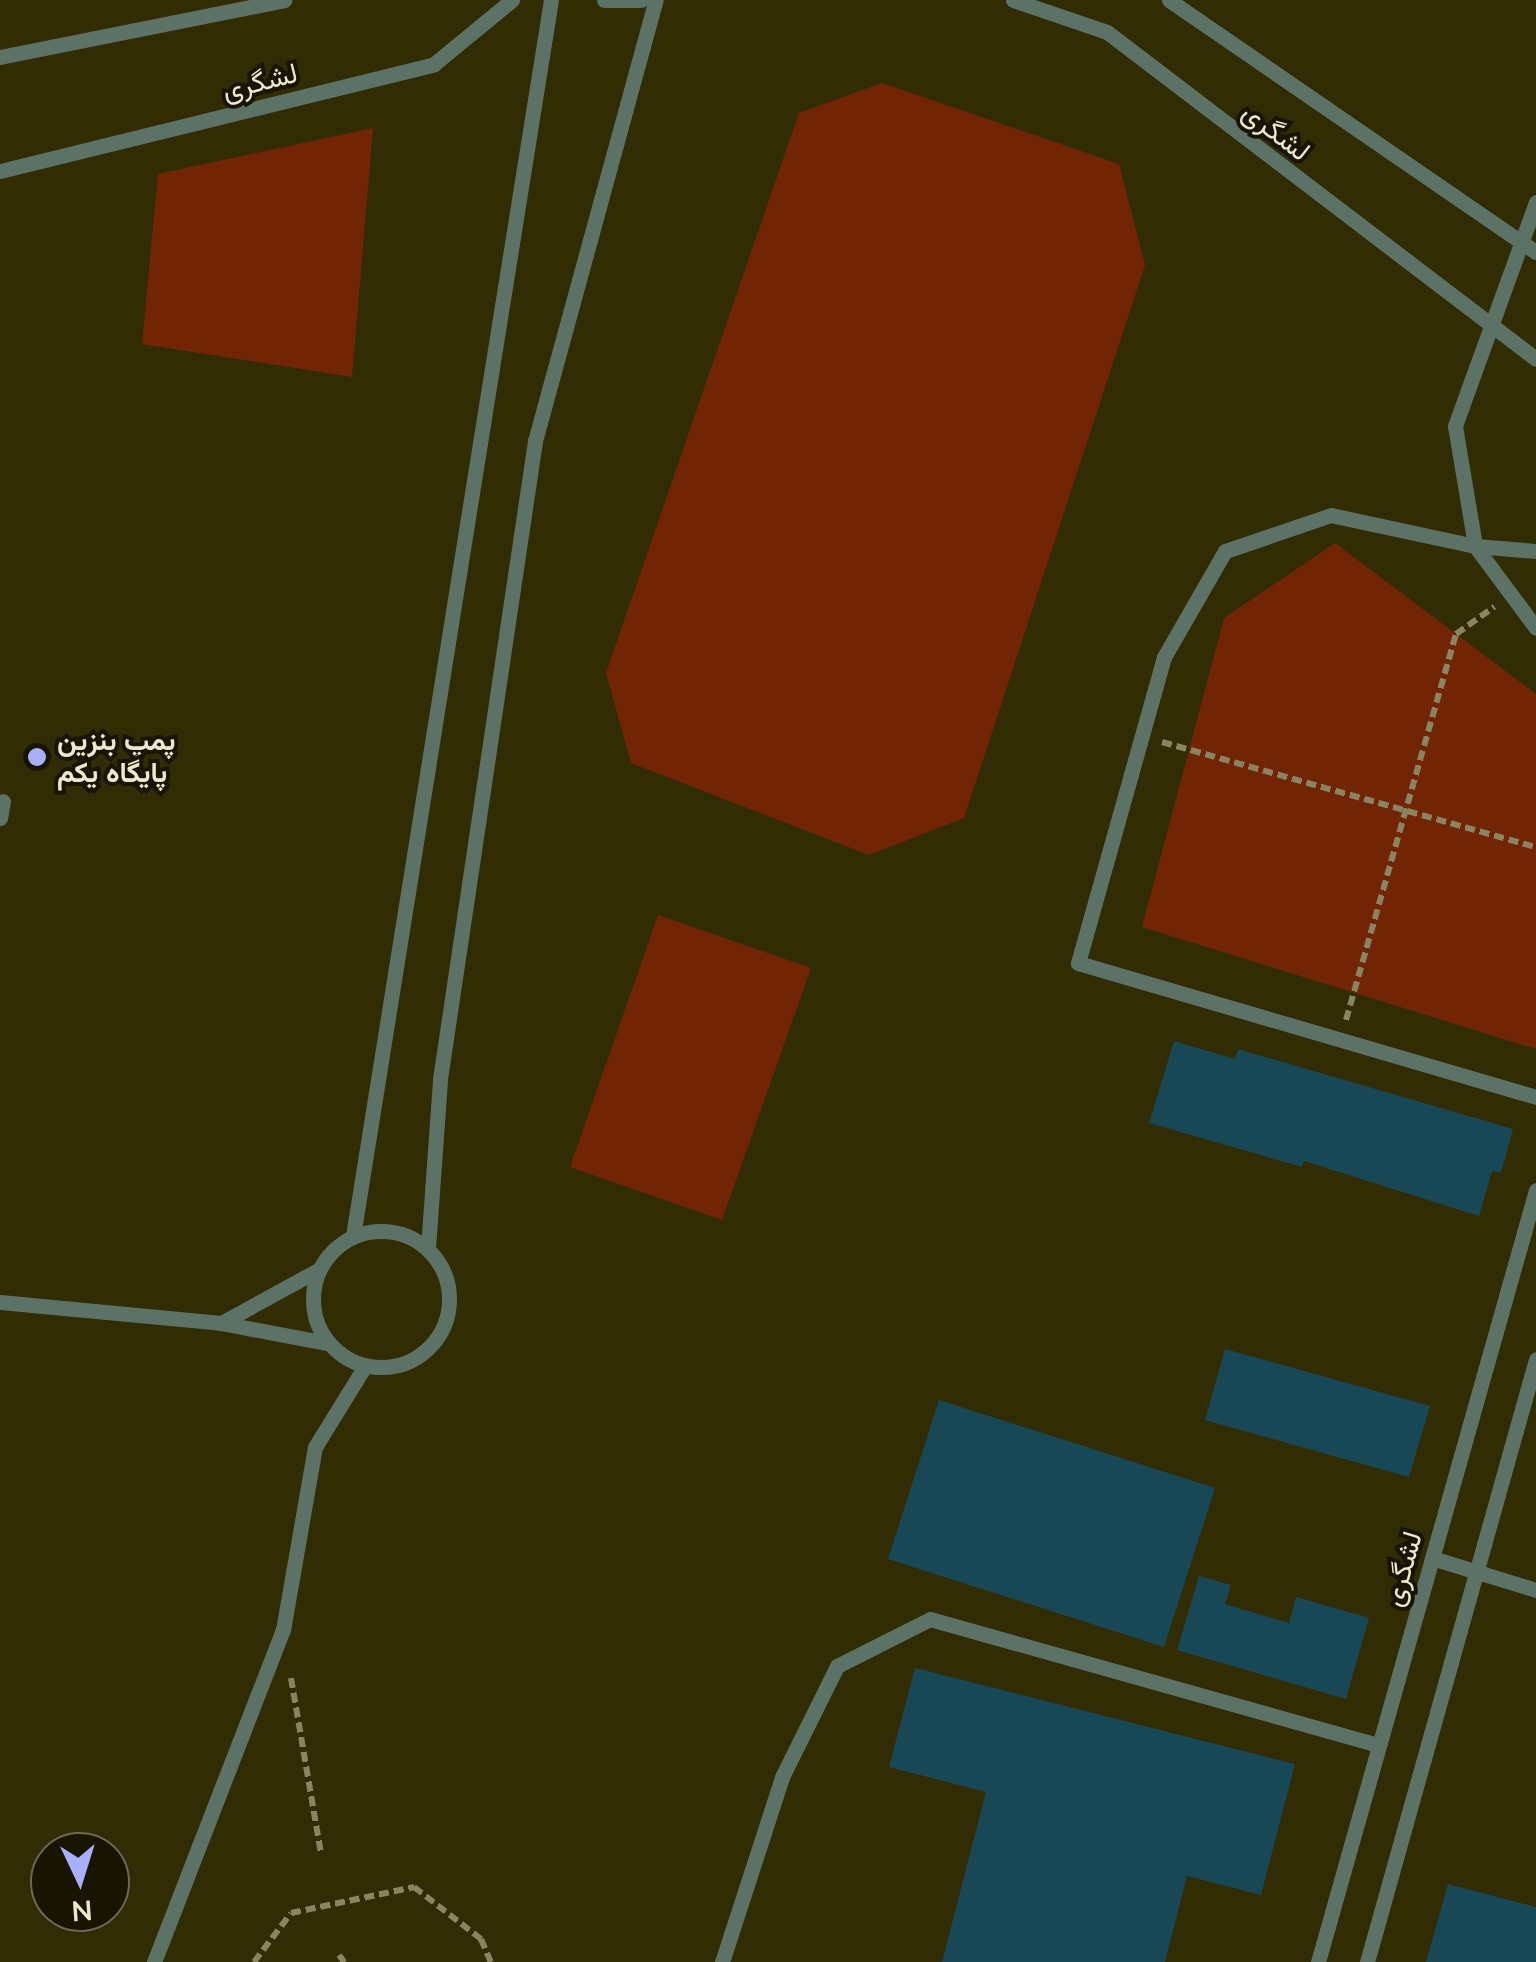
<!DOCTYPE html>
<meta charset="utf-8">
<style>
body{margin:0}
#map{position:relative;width:1536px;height:1962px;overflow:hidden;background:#322c04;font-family:"Nunito Sans",Vazirmatn,sans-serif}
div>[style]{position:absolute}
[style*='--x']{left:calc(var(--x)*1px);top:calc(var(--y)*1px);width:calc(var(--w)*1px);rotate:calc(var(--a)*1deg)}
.green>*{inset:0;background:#722505}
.building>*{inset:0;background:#184855}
.path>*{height:6px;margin-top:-3px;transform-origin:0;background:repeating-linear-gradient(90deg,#8a8463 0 10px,transparent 0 15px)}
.lane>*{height:15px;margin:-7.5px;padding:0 7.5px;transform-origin:7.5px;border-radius:7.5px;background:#5d7266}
.lane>.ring{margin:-7.5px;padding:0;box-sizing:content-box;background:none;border:15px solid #5d7266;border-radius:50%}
.dots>*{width:28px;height:28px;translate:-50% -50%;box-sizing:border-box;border:5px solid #181402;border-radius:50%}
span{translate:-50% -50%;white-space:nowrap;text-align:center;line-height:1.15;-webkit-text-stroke:8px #181402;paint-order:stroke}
.street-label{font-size:28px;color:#ece7cd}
.poi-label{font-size:28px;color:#ece7cd;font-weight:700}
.left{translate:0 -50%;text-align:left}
.north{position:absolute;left:30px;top:1832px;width:100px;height:100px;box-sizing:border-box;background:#181402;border:2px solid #6d6853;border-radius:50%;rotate:176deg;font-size:28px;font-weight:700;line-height:40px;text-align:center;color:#ece7cd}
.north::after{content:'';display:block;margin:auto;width:35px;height:45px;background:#a8b0fc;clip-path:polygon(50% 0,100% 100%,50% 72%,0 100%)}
</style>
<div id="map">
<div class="green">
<div style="clip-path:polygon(882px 83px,1119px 164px,1145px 265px,964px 818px,869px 855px,631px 763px,606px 673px,799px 113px)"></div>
<div style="clip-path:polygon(373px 128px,352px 377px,142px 344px,158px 174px)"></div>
<div style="clip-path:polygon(1335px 543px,1536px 694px,1536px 1049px,1142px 927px,1224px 618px)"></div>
<div style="clip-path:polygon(658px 915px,811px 968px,722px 1220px,570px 1167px)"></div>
</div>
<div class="building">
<div style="clip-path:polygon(1174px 1041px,1235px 1059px,1238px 1049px,1513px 1129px,1501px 1173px,1492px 1171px,1479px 1216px,1304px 1161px,1302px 1167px,1149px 1123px)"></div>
<div style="clip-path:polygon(1225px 1349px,1430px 1406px,1409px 1477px,1205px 1420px)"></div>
<div style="clip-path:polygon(939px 1400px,1215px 1488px,1164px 1647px,888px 1559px)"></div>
<div style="clip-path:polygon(1199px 1576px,1231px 1585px,1225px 1604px,1289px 1623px,1296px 1597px,1369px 1618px,1346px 1699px,1177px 1650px)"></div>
<div style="clip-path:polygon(915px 1668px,1295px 1764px,1261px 1895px,1187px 1876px,1165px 1962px,942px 1962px,986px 1792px,889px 1767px)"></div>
<div style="clip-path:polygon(1448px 1884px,1536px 1907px,1536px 1962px,1426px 1962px)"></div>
</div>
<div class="path">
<div style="--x:1162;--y:742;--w:388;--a:15.7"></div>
<div style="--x:1346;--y:1020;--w:401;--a:-74.1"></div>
<div style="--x:1456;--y:634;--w:47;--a:-35.4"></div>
<div style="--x:291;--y:1678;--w:179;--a:80.3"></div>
<div style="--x:339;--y:1955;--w:9;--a:54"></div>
<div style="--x:254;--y:1962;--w:61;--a:-52.9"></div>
<div style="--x:291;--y:1913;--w:126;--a:-11.9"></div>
<div style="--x:414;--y:1887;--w:85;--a:37.8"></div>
<div style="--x:481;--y:1939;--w:25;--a:67"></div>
</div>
<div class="lane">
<div style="--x:604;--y:0;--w:37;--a:0"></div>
<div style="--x:1013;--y:0;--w:99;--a:18.8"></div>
<div style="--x:1107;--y:32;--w:539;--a:37.32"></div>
<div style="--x:1169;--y:0;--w:445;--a:34.5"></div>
<div style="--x:0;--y:57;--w:290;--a:-11.3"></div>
<div style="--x:0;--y:171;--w:447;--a:-13.8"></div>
<div style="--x:434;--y:64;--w:101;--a:-39.4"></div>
<div style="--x:1536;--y:202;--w:238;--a:109.9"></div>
<div style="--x:1455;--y:426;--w:122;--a:80.5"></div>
<div style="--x:1475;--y:546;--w:102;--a:53.4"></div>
<div style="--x:1536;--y:551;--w:61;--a:-175.3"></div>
<div style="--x:1475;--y:546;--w:147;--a:-167.9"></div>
<div style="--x:1331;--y:515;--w:112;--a:161.2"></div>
<div style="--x:1225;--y:551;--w:122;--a:119.9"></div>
<div style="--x:1164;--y:657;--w:318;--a:105.7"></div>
<div style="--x:1078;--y:963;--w:477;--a:16.3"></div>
<div style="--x:0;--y:818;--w:17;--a:-80"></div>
<div class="ring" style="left:313px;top:1231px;width:121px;height:121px"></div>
<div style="--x:353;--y:1236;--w:1252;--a:-80.9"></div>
<div style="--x:428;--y:1248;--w:169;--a:-85.9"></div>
<div style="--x:440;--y:1079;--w:645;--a:-81.53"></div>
<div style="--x:535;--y:441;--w:457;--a:-74.7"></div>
<div style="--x:318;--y:1270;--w:111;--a:151.3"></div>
<div style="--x:221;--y:1323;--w:108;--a:10.7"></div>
<div style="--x:0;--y:1302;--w:222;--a:5.4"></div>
<div style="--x:1432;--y:1558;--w:109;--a:17.1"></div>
<div style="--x:154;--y:1962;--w:356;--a:-68.8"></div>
<div style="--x:283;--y:1630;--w:186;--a:-80.1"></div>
<div style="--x:315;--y:1447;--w:95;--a:-58.3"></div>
<div style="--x:722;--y:1962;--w:194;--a:-72"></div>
<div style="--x:782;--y:1777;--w:124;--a:-63.6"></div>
<div style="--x:837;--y:1666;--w:104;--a:-26.8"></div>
<div style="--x:930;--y:1619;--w:466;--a:15.7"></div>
<div style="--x:1318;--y:1962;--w:802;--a:-74.23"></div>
<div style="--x:1367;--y:1962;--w:626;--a:-74.34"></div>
</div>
<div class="dots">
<div style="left:37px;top:757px;background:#a8b0fc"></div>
</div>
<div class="street-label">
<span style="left:260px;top:82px;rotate:-14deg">لشگری</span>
<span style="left:1276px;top:132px;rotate:38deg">لشگری</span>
<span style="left:1403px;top:1569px;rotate:-74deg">لشگری</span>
</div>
<div class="poi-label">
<span class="left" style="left:57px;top:757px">پمپ بنزين<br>پايگاه يكم</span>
</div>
<div class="north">N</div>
</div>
